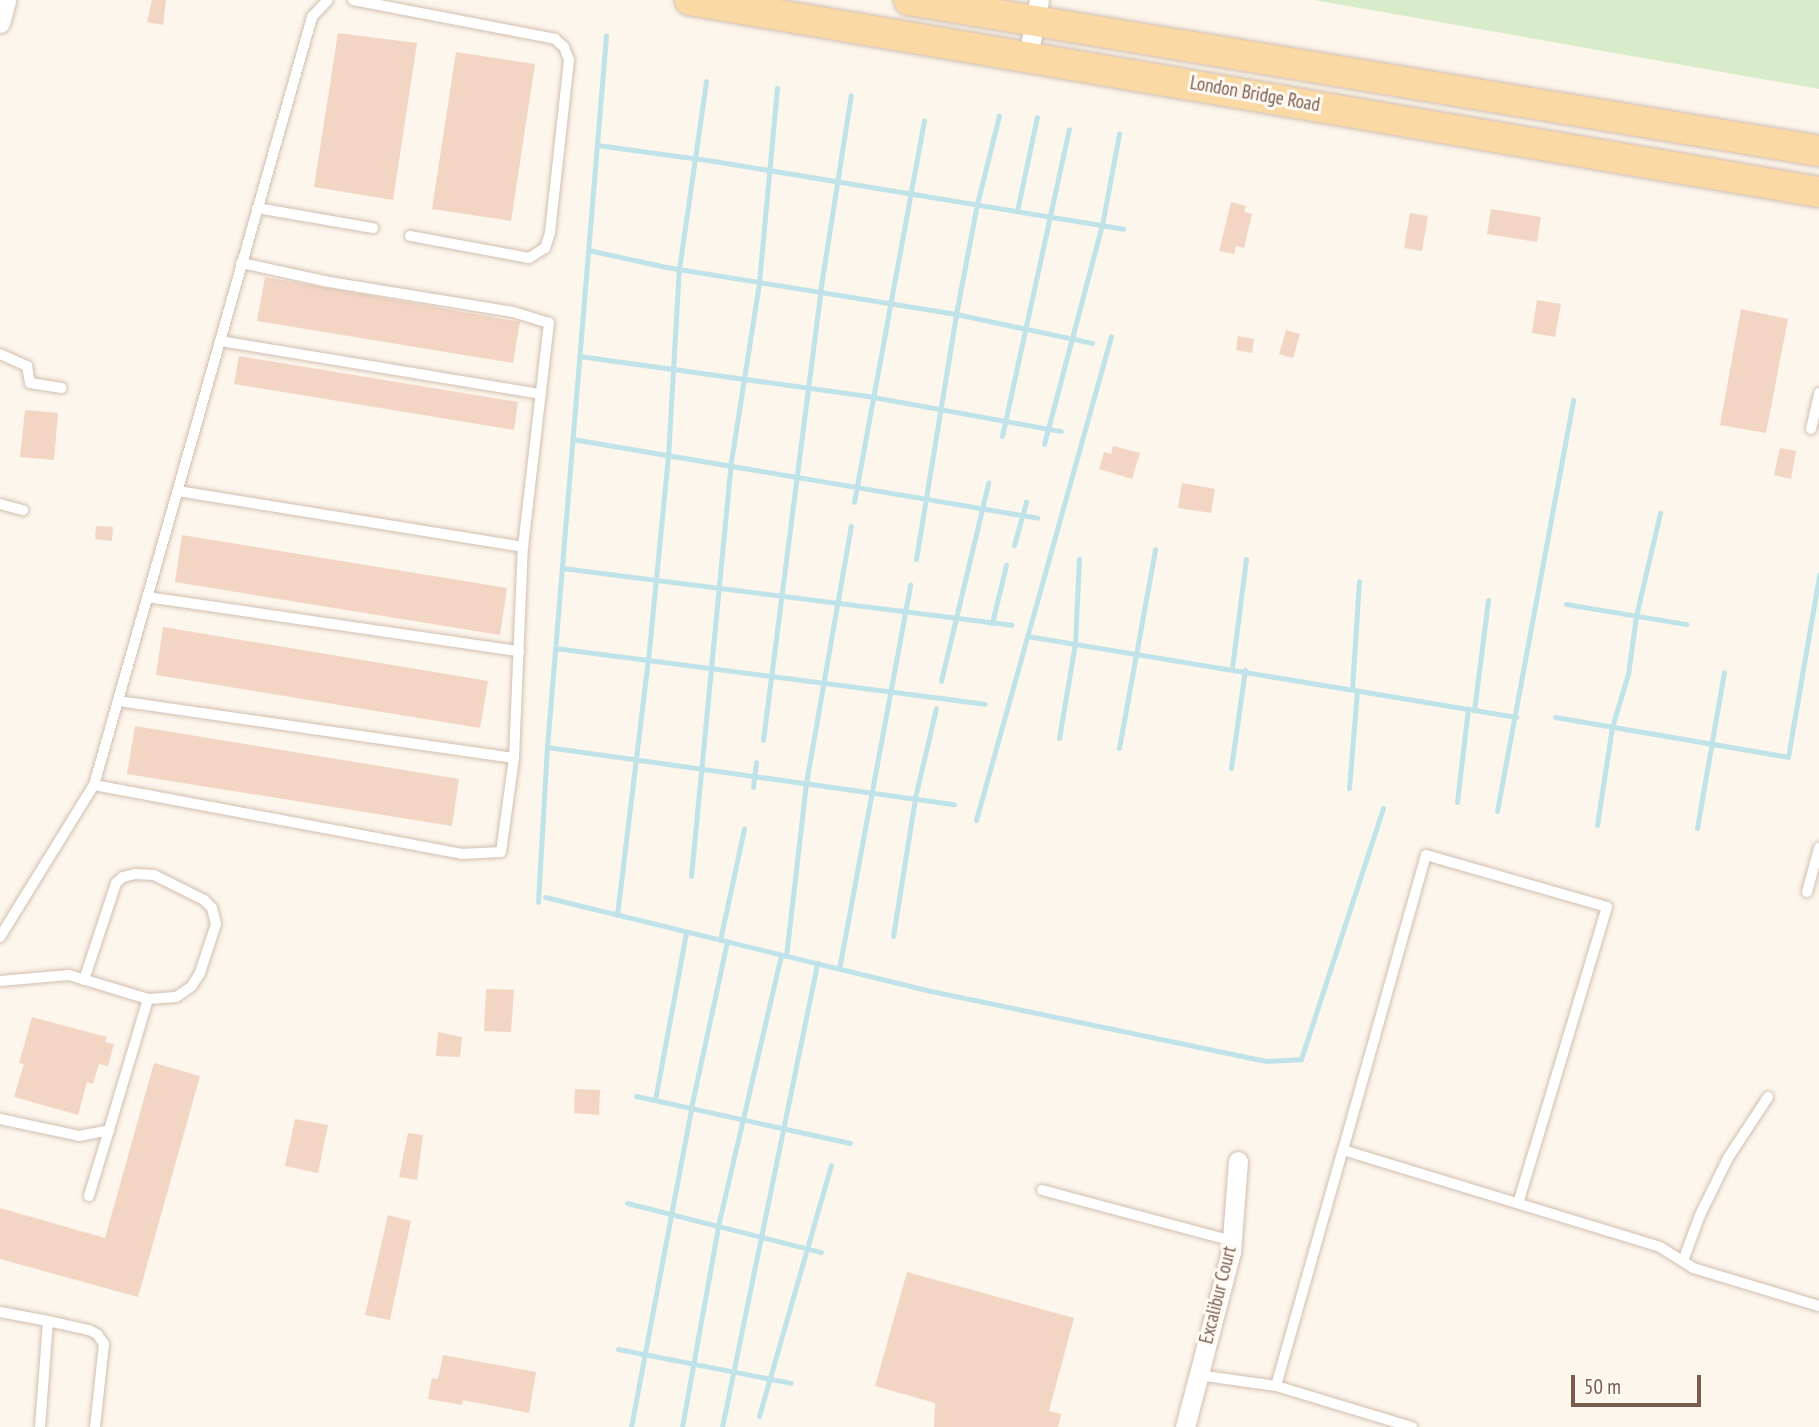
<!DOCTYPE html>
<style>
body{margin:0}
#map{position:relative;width:1819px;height:1427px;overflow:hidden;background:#fdf6ec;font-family:"PT Sans Narrow",sans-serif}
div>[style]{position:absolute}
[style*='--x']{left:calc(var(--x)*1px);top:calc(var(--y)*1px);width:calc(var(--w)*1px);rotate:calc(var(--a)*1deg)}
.green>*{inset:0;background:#d8ecc9}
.stream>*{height:5px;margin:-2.5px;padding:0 2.5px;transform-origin:2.5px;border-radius:2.5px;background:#bfe3e8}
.building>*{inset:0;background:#f3d5c3}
.roads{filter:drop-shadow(0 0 2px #d1beb0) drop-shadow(0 0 2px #d1beb0)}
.lane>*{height:10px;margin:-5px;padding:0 5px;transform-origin:5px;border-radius:5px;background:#fff}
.street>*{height:19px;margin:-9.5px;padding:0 9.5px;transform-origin:9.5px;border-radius:9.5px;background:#fff}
.primary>*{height:30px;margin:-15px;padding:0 15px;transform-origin:15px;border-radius:15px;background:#fbd9a5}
span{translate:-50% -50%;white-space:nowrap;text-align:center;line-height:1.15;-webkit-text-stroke:6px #fffaf3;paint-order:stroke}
.street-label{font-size:19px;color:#7a5c4d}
.scale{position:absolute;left:1571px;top:1375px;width:130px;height:32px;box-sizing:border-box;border:4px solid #7a5c4d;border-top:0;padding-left:9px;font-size:21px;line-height:24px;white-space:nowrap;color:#7a5c4d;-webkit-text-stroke:5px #fffaf3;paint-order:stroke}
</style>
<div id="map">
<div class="green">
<div style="clip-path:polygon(1314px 0,1819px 0,1819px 89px)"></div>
</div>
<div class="stream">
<div style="--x:597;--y:145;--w:118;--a:7.8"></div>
<div style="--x:714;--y:161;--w:415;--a:9.4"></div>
<div style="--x:1017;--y:211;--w:96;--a:-78"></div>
<div style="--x:588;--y:250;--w:80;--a:12.3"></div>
<div style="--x:666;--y:267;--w:294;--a:9.2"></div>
<div style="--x:956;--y:314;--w:139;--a:12"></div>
<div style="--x:579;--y:356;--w:297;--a:7.9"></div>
<div style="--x:873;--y:397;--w:191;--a:10.3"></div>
<div style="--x:1002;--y:436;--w:314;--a:-77.7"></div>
<div style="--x:572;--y:439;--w:472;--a:9.6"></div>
<div style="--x:1044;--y:444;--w:227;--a:-75.2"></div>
<div style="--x:1102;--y:225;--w:93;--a:-79.4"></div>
<div style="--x:854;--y:502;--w:388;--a:-79.6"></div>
<div style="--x:1014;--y:545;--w:45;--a:-74.4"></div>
<div style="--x:916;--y:559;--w:248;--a:-80.7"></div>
<div style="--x:956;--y:314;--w:112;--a:-79.2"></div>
<div style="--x:977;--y:204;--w:91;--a:-76"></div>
<div style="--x:562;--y:568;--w:453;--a:7.2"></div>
<div style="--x:1566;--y:604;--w:122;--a:9.5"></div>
<div style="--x:992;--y:623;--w:60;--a:-76.4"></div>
<div style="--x:1027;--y:636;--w:496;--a:9.4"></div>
<div style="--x:555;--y:648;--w:433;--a:7.4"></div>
<div style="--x:1232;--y:668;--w:110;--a:-82.7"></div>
<div style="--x:941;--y:681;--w:204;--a:-76.6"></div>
<div style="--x:1352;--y:689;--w:108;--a:-86.3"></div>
<div style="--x:1474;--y:710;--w:111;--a:-82.7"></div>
<div style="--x:1555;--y:717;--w:236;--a:9.7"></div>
<div style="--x:1788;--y:757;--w:185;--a:-80.3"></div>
<div style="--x:1059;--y:738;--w:96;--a:-80.4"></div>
<div style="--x:1075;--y:643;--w:84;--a:-87.3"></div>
<div style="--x:763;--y:740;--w:452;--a:-82.7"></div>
<div style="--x:820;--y:292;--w:199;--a:-81.1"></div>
<div style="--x:547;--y:747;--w:714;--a:-85.26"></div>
<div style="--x:1119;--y:748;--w:202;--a:-79.7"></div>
<div style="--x:1231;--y:768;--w:99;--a:-81.9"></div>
<div style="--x:753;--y:787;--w:25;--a:-83"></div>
<div style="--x:1349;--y:788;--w:98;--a:-85.3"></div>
<div style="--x:1457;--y:802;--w:94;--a:-83.3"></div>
<div style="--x:1497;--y:811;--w:418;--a:-79.5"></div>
<div style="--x:976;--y:820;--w:502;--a:-74.41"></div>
<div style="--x:1597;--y:825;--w:99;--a:-81.3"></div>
<div style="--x:1612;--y:727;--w:55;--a:-73.2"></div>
<div style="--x:1628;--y:674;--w:59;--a:-82.1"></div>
<div style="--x:1636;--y:616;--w:106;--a:-76.9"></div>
<div style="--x:1697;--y:828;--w:158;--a:-80.2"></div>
<div style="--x:691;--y:876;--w:410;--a:-84.5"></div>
<div style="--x:730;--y:468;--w:188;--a:-81.1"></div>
<div style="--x:759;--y:282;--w:195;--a:-84.7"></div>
<div style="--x:545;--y:897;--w:397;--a:13.7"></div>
<div style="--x:931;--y:991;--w:342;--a:11.8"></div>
<div style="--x:1266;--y:1061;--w:35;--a:-3"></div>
<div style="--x:1301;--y:1059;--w:264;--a:-71.9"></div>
<div style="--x:538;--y:902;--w:155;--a:-86.7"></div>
<div style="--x:547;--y:747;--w:411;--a:8"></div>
<div style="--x:617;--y:915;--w:257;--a:-83.1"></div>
<div style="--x:648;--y:660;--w:204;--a:-84.4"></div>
<div style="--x:668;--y:457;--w:188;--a:-86.7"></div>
<div style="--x:679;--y:269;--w:190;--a:-81.8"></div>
<div style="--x:893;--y:936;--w:140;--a:-80.9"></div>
<div style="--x:915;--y:798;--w:92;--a:-76.9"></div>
<div style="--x:720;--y:940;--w:114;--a:-77.8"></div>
<div style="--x:786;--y:956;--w:174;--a:-83.4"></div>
<div style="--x:806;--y:783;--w:261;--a:-80.1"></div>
<div style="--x:839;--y:969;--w:391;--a:-79.5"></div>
<div style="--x:636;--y:1096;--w:219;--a:12.4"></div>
<div style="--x:655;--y:1100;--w:171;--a:-79.5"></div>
<div style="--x:627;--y:1203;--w:200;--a:14.2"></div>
<div style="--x:618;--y:1349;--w:176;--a:11.1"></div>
<div style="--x:759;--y:1416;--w:261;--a:-74"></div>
<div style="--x:631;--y:1427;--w:325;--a:-79.3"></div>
<div style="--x:691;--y:1108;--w:170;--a:-77.8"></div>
<div style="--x:682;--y:1427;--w:204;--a:-79.8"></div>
<div style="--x:718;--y:1226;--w:278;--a:-76.9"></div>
<div style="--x:722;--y:1427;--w:474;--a:-78.4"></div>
</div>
<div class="building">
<div style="clip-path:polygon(152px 0,166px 0,163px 25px,147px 22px)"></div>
<div style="clip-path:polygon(338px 33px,417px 43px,393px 200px,314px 187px)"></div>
<div style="clip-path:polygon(456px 52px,535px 64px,511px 221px,432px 209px)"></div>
<div style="clip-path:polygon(1231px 202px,1246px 206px,1244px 212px,1252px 214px,1244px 248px,1236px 246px,1234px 254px,1219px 251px)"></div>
<div style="clip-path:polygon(1491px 209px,1541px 217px,1537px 242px,1487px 234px)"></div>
<div style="clip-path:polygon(1410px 213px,1428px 216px,1422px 251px,1404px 248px)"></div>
<div style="clip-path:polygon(265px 277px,520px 322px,513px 363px,257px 321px)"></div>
<div style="clip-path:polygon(1537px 300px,1561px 304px,1555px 337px,1532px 333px)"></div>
<div style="clip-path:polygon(1741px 309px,1788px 319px,1766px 433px,1720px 425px)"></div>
<div style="clip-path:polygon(1286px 330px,1300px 334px,1293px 358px,1279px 354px)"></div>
<div style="clip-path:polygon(1238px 336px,1254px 339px,1252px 353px,1236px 350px)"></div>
<div style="clip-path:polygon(239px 356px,518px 402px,514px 430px,234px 384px)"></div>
<div style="clip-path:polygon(25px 410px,58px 413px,54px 460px,20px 457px)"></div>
<div style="clip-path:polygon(1113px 446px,1140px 453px,1132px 479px,1099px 469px,1104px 452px,1111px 454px)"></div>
<div style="clip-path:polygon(1780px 448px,1796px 451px,1791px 479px,1774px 475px)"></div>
<div style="clip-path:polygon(1182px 483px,1215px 489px,1211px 513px,1178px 508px)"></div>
<div style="clip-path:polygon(96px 526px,113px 527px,112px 541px,95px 539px)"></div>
<div style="clip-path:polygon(182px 535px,507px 588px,500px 635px,175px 582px)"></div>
<div style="clip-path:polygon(163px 627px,488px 681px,480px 728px,156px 675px)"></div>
<div style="clip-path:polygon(135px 726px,459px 779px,452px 826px,127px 774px)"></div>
<div style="clip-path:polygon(486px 989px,514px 990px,511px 1032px,484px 1031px)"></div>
<div style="clip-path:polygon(32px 1017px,107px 1037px,105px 1042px,114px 1044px,108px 1066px,99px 1064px,93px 1084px,87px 1082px,78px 1115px,14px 1097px,24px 1064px,19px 1063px)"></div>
<div style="clip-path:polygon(438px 1032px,462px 1037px,460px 1057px,436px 1056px)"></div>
<div style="clip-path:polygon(154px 1063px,200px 1076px,138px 1297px,0 1259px,0 1208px,105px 1238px)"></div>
<div style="clip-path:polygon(575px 1089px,600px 1090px,599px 1115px,574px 1113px)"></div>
<div style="clip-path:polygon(295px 1119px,328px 1125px,318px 1173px,285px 1166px)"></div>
<div style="clip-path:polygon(408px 1133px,423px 1135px,417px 1180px,399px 1177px)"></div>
<div style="clip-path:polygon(388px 1215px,411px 1221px,390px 1320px,365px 1315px)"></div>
<div style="clip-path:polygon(907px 1272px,1074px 1318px,1049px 1411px,1061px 1414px,1058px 1427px,934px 1427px,935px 1403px,875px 1386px)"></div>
<div style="clip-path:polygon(443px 1355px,536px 1372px,529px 1413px,463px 1400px,462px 1405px,428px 1399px,432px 1378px,438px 1379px)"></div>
</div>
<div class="roads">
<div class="lane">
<div style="--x:353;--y:0;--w:206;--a:10.9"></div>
<div style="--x:555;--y:39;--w:12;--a:42"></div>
<div style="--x:564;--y:47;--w:14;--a:69"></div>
<div style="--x:569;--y:60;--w:174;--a:96.3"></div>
<div style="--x:550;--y:233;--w:16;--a:108"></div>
<div style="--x:545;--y:248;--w:19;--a:148"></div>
<div style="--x:529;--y:258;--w:121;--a:-169.5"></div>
<div style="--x:257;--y:208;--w:118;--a:9.8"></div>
<div style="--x:220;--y:341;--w:325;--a:9.4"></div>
<div style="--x:0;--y:354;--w:30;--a:24"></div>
<div style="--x:27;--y:366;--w:17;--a:80"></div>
<div style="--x:30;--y:383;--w:32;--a:9"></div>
<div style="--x:1811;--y:429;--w:37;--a:-77"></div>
<div style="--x:178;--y:491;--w:350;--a:9.2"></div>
<div style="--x:0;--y:504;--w:24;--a:15"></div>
<div style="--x:147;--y:597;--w:376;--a:8.3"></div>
<div style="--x:118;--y:701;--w:400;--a:8.2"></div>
<div style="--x:94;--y:785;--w:373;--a:10.6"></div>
<div style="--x:461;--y:854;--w:40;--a:-2.9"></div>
<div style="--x:501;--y:852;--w:95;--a:-82.1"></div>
<div style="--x:514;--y:758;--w:211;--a:-87.6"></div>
<div style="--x:523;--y:547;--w:226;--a:-83.4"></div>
<div style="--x:549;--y:323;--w:38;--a:-163"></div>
<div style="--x:513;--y:312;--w:186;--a:-170.7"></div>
<div style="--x:329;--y:282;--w:90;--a:-167.8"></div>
<div style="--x:1807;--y:892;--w:46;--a:-74.7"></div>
<div style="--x:0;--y:937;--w:179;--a:-58.3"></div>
<div style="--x:94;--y:785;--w:798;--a:-74.15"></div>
<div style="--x:312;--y:17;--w:23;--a:-47"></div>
<div style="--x:84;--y:980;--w:102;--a:-71.7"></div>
<div style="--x:116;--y:883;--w:9;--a:-41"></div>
<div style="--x:123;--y:877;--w:12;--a:-14"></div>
<div style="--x:135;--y:874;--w:19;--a:3"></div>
<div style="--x:154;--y:875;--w:56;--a:26.6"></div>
<div style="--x:204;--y:900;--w:11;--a:45"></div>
<div style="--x:212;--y:908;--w:16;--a:76"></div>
<div style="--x:216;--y:924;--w:52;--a:108.1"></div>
<div style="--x:200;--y:973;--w:15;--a:122"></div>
<div style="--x:192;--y:986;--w:19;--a:145"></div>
<div style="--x:176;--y:997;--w:28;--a:176"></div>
<div style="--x:0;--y:981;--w:69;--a:-5"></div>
<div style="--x:69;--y:975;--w:83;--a:16.9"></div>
<div style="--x:148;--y:999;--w:137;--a:106.6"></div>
<div style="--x:0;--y:1119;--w:81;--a:12.1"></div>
<div style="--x:79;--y:1136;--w:31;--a:-11"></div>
<div style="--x:109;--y:1130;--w:69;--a:106.9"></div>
<div style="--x:1343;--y:1150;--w:306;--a:-74.3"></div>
<div style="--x:1426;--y:855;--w:188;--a:16"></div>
<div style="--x:1607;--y:907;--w:309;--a:106.7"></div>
<div style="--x:1042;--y:1190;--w:197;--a:15"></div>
<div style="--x:1683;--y:1261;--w:49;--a:-69.7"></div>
<div style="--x:1700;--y:1215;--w:64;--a:-63.8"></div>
<div style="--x:1728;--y:1158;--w:73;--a:-56.7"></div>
<div style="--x:0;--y:1312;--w:49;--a:10.6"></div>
<div style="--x:48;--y:1321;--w:106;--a:94.3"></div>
<div style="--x:48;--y:1321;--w:42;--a:12.4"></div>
<div style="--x:89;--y:1330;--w:9;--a:27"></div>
<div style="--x:97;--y:1334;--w:12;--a:55"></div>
<div style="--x:104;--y:1344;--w:83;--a:96.2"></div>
<div style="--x:1198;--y:1375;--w:79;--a:8"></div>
<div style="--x:1276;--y:1386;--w:245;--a:-74.2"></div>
<div style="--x:1343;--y:1150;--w:332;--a:17"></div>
<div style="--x:1660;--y:1247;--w:39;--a:32"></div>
<div style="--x:1693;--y:1268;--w:132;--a:16.8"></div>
<div style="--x:1276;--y:1386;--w:142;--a:16.8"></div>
</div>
<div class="street">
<div style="--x:0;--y:23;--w:24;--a:-75"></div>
<div style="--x:1028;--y:56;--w:57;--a:-78.9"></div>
<div style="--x:1185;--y:1427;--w:181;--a:-75.3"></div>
<div style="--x:1231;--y:1252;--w:91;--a:-85.6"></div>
</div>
<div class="primary">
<div style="--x:690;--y:0;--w:1145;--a:9.65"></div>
<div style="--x:909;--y:0;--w:922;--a:9.42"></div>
</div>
</div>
<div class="street-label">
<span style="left:1255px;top:94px;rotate:10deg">London Bridge Road</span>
<span style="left:1218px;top:1295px;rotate:-76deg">Excalibur Court</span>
</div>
<div class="scale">50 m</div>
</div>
